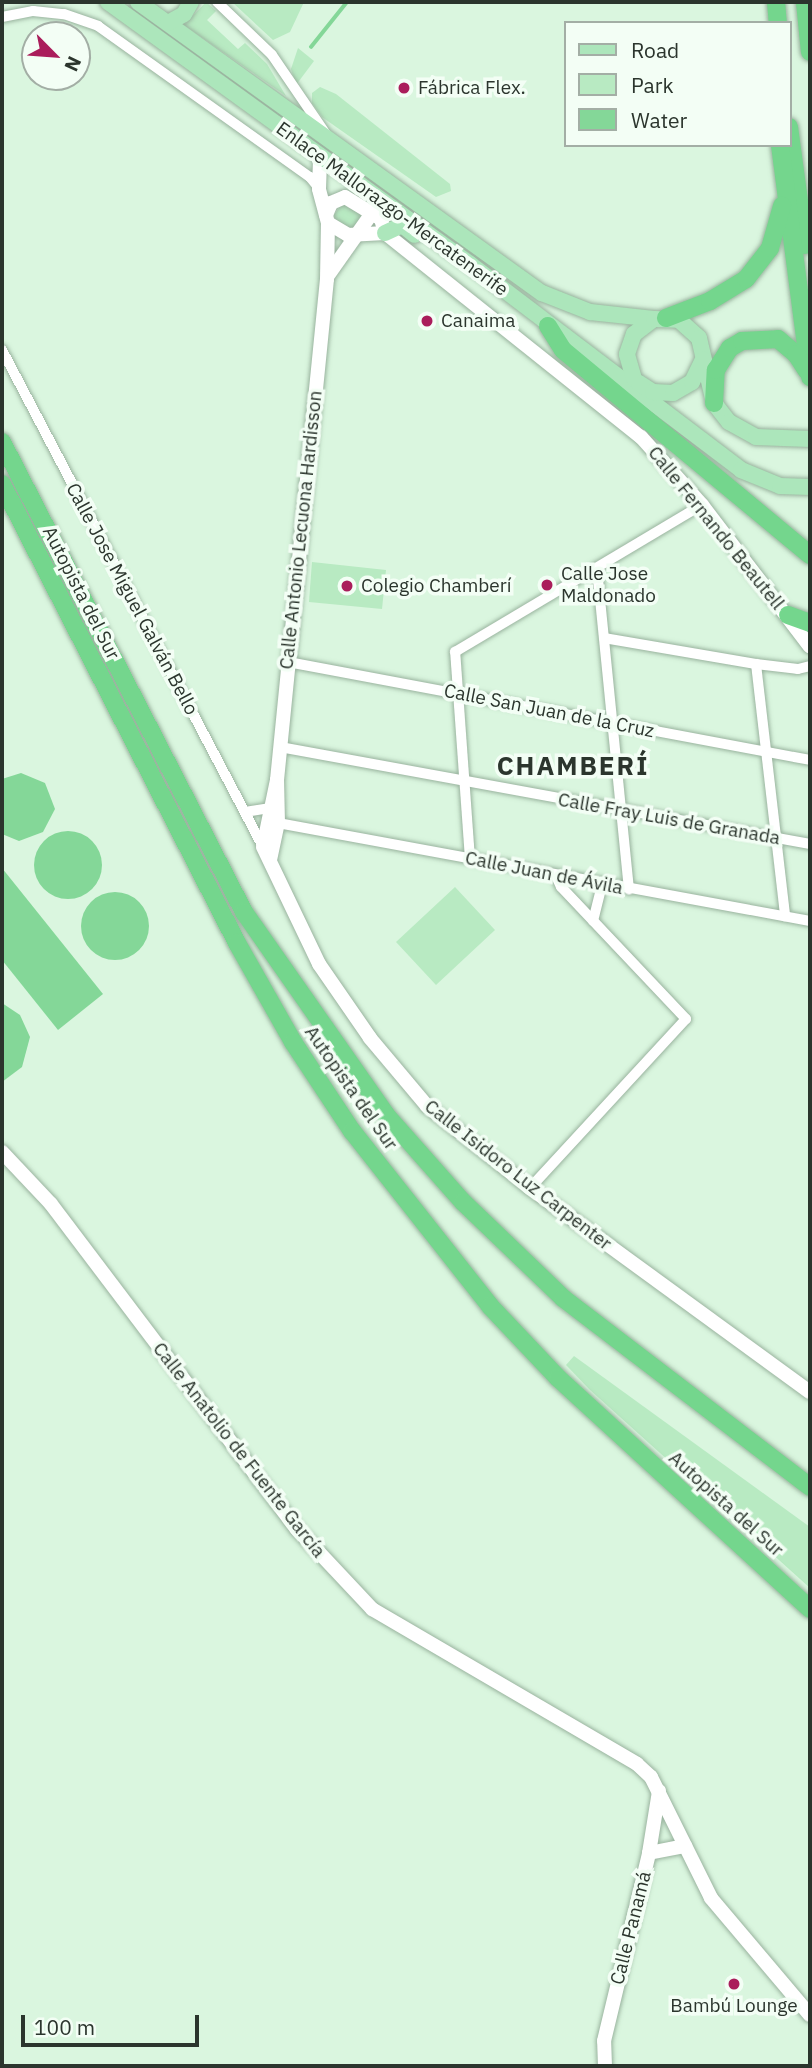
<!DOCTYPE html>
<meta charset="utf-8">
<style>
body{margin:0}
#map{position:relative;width:812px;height:2068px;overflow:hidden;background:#daf6df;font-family:"IBM Plex Sans",sans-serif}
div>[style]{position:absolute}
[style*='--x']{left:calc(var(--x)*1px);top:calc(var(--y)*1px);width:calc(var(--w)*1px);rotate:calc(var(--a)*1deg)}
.green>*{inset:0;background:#b8eac2}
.water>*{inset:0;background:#84d798}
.round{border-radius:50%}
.stream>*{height:3.5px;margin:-1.75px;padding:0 1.75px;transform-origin:1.75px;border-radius:1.75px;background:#84d798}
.roads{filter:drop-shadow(0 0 2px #99b39e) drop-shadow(0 0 2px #99b39e)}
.street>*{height:10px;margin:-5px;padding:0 5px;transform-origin:5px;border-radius:5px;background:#fff}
.secondary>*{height:14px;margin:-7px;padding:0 7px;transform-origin:7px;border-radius:7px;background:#fff}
.primary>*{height:16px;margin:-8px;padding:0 8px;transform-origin:8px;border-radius:8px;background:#ace6bb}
.highway>*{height:18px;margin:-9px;padding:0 9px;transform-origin:9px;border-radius:9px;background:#74d68d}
.dots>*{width:19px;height:19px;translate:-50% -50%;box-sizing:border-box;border:4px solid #f3fef5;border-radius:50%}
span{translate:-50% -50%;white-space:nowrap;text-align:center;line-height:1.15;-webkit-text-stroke:7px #f3fef5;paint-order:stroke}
.poi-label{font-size:19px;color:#2b352d}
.left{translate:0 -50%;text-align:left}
.street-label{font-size:19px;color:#2b352d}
.district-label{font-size:26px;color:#2b352d;font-weight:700;letter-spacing:2px}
.frame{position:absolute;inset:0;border:4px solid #2b352d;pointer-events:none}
.legend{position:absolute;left:564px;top:21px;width:228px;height:126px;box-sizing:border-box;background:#f3fef5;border:2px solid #a3aea5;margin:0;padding:9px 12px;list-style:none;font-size:21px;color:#2b352d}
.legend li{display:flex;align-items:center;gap:14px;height:35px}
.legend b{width:35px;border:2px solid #a3aea5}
.north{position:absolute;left:21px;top:21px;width:70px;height:70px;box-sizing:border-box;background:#f3fef5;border:2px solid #a3aea5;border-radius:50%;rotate:115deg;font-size:19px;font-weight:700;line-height:28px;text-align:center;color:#2b352d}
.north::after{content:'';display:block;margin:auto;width:24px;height:32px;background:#aa1d5b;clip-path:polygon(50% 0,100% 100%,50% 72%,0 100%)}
.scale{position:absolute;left:21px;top:2015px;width:178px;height:32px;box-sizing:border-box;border:4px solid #2b352d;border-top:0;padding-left:9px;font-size:21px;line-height:24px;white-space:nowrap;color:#2b352d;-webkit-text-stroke:5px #f3fef5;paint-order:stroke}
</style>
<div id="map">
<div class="green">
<div style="clip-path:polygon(206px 2px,216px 11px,207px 20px,238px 49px,245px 43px,267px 64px,286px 96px,184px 25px)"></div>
<div style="clip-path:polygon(232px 2px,304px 2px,290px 32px,273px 40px)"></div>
<div style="clip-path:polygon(298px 48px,314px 61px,296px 85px,291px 69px)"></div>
<div style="clip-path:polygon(320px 87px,336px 94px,450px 184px,451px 191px,436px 197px,322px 117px,312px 103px,312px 93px)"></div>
<div style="clip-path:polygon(342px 204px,364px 216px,352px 229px,337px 223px,334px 215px)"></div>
<div style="clip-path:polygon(312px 562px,386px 570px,382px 609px,309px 602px)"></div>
<div style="clip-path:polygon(455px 887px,495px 930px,436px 985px,396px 942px)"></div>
<div style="clip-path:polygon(574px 1356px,810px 1527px,810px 1588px,590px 1390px,566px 1365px)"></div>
</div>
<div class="water">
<div style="clip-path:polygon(21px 773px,45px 783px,55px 809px,43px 832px,19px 841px,2px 834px,2px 779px)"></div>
<div class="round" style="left:34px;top:831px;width:68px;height:68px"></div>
<div style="clip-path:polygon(2px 868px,103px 994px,58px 1030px,2px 960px)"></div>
<div class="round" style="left:81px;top:892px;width:68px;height:68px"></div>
<div style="clip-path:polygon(2px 1003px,20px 1015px,30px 1037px,22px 1067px,2px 1082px)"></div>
</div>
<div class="stream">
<div style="--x:311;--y:47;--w:58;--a:-51.3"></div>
</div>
<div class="roads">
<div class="street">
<div style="--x:217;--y:2;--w:76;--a:43.9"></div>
<div style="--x:272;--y:55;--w:99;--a:55.7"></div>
<div style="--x:2;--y:17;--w:32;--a:-11"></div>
<div style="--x:33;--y:11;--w:31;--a:6"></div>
<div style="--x:64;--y:14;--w:36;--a:19"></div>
<div style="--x:98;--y:26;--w:260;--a:35.5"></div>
<div style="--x:310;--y:177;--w:14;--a:51"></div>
<div style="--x:2;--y:350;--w:561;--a:62.29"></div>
<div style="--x:597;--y:569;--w:322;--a:84.3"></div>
<div style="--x:604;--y:638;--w:154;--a:9.7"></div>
<div style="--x:756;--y:664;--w:42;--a:6.8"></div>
<div style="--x:798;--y:669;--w:12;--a:-14"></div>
<div style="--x:288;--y:662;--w:531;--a:10.63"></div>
<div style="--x:756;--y:664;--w:254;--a:83.4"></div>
<div style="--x:280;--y:747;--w:539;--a:10.37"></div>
<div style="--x:245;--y:812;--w:26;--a:-9"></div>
<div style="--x:278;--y:823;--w:541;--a:10.44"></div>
<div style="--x:470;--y:859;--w:208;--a:-94.1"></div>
<div style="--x:455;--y:652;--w:287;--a:-30.8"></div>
<div style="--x:593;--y:921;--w:38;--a:-76"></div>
<div style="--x:530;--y:1188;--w:230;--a:-47.3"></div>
<div style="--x:686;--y:1019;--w:182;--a:-133.4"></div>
<div style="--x:561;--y:887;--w:12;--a:-114"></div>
</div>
<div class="secondary">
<div style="--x:326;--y:215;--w:13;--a:-67"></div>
<div style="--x:331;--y:203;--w:15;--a:-23"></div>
<div style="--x:345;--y:197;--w:42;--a:31.4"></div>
<div style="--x:381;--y:219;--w:15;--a:74"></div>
<div style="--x:328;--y:223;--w:23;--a:31"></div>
<div style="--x:348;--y:235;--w:37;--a:-3"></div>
<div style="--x:385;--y:233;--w:327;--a:38.6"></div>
<div style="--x:641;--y:437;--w:91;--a:48.1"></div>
<div style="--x:702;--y:505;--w:178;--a:52.7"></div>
<div style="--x:329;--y:274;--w:75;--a:-54.8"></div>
<div style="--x:277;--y:780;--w:68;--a:101.8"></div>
<div style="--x:263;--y:847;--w:130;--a:64.4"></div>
<div style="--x:319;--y:964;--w:90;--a:55.4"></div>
<div style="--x:370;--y:1038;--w:89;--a:50"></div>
<div style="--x:427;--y:1106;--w:132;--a:38.5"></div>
<div style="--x:530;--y:1188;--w:346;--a:36.1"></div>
<div style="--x:270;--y:860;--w:38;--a:-78"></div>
<div style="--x:278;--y:823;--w:43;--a:-91.3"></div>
<div style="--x:277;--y:780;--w:503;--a:-84.3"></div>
<div style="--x:327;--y:279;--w:56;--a:-89"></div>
<div style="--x:328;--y:223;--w:35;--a:-105"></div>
<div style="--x:319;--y:189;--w:34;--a:-88"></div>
<div style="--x:2;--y:1152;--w:71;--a:46.7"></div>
<div style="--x:51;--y:1204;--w:408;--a:52.9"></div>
<div style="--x:297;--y:1529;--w:110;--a:46.8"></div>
<div style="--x:372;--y:1609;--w:307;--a:30.3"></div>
<div style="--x:637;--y:1764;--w:19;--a:43"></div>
<div style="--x:651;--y:1777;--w:135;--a:63.6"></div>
<div style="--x:711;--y:1898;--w:153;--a:49.8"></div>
<div style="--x:649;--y:1853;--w:37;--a:-11"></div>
<div style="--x:605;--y:2066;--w:25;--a:-92"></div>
<div style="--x:604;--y:2041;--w:193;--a:-76.5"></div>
<div style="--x:649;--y:1853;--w:63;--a:-80.8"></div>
</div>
<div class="primary">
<div style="--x:108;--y:2;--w:447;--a:35.9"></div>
<div style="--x:470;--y:264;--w:340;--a:37.2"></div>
<div style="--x:741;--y:470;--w:42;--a:22.3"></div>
<div style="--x:780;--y:486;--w:30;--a:2"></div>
<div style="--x:138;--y:2;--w:498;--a:35.8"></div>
<div style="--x:542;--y:293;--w:52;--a:21.6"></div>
<div style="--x:590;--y:312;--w:64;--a:6.2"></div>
<div style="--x:168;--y:23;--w:18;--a:-29"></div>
<div style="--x:184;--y:14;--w:14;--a:-60"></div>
<div style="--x:385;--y:233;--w:19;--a:-25"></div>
<div style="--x:402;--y:225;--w:16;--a:38"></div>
<div style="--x:634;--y:379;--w:26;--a:-106"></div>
<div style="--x:627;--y:354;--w:21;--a:-71"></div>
<div style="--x:634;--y:334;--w:25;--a:-37"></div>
<div style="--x:654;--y:319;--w:25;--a:2"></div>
<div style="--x:679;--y:320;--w:27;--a:42"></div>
<div style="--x:699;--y:338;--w:67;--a:77"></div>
<div style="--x:714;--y:403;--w:24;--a:52"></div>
<div style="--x:729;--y:422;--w:31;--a:29"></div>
<div style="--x:756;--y:437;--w:54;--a:2.1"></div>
<div style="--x:639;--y:383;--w:17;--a:33"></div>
<div style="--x:653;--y:392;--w:20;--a:3"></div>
<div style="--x:673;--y:393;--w:22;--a:-30"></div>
<div style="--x:692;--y:382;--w:25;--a:-64"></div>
</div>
<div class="highway">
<div style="--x:776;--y:2;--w:21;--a:85"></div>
<div style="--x:805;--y:2;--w:50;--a:84.3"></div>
<div style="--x:789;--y:127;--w:119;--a:82.3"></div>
<div style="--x:780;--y:145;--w:234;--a:82.6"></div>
<div style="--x:666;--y:318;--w:47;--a:-21.1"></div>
<div style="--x:710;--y:301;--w:42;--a:-31.4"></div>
<div style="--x:746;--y:279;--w:39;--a:-52"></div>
<div style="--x:770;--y:248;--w:44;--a:-74.1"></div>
<div style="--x:548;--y:326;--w:28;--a:58"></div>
<div style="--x:563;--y:350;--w:321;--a:39.7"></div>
<div style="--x:714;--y:403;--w:33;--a:-87"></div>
<div style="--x:716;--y:370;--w:26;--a:-58"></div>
<div style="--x:730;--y:348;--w:14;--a:-30"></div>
<div style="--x:742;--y:341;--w:36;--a:-3"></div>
<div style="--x:778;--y:339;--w:23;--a:40"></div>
<div style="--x:796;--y:354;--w:20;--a:57"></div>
<div style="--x:2;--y:442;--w:529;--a:62.76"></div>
<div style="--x:244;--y:912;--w:248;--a:55"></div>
<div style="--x:386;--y:1115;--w:116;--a:48.5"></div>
<div style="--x:463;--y:1202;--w:139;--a:43.8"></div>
<div style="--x:563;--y:1298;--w:311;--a:37.4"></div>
<div style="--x:2;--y:484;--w:516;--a:62.89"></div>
<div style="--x:237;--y:943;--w:114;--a:60.5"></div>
<div style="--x:293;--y:1042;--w:107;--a:56.5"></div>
<div style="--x:352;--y:1131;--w:223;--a:51.7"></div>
<div style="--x:490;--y:1306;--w:99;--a:46.6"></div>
<div style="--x:558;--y:1378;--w:342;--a:42.5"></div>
<div style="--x:788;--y:615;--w:23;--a:20"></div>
</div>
</div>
<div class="dots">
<div style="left:404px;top:88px;background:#aa1d5b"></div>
<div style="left:427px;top:321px;background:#aa1d5b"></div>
<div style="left:547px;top:585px;background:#aa1d5b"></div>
<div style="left:347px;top:586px;background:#aa1d5b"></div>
<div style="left:734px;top:1984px;background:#aa1d5b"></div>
</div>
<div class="poi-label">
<span class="left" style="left:418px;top:88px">Fábrica Flex.</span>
<span class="left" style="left:441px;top:321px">Canaima</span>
<span class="left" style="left:561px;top:585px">Calle Jose<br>Maldonado</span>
<span class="left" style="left:361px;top:586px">Colegio Chamberí</span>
<span style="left:734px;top:2006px">Bambú Lounge</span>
</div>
<div class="street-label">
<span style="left:392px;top:209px;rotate:36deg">Enlace Mallorazgo-Mercatenerife</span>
<span style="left:716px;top:528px;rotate:51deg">Calle Fernando Beautell</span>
<span style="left:301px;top:530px;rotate:-84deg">Calle Antonio Lecuona Hardisson</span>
<span style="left:81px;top:593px;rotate:63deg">Autopista del Sur</span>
<span style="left:132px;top:599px;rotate:62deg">Calle Jose Miguel Galván Bello</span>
<span style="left:549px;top:711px;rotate:11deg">Calle San Juan de la Cruz</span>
<span style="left:669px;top:819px;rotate:10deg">Calle Fray Luis de Granada</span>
<span style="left:544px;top:873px;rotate:11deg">Calle Juan de Ávila</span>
<span style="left:351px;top:1088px;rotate:55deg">Autopista del Sur</span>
<span style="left:518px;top:1175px;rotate:38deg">Calle Isidoro Luz Carpenter</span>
<span style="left:239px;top:1450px;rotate:52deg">Calle Anatolio de Fuente García</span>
<span style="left:726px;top:1504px;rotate:42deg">Autopista del Sur</span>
<span style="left:631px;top:1928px;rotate:-76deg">Calle Panamá</span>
</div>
<div class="district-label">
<span style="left:573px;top:766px">CHAMBERÍ</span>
</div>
<div class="frame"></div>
<ul class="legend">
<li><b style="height:9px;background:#ace6bb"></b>Road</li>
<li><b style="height:19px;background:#b8eac2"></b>Park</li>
<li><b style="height:19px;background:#84d798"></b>Water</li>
</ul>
<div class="north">N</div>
<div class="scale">100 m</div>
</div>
